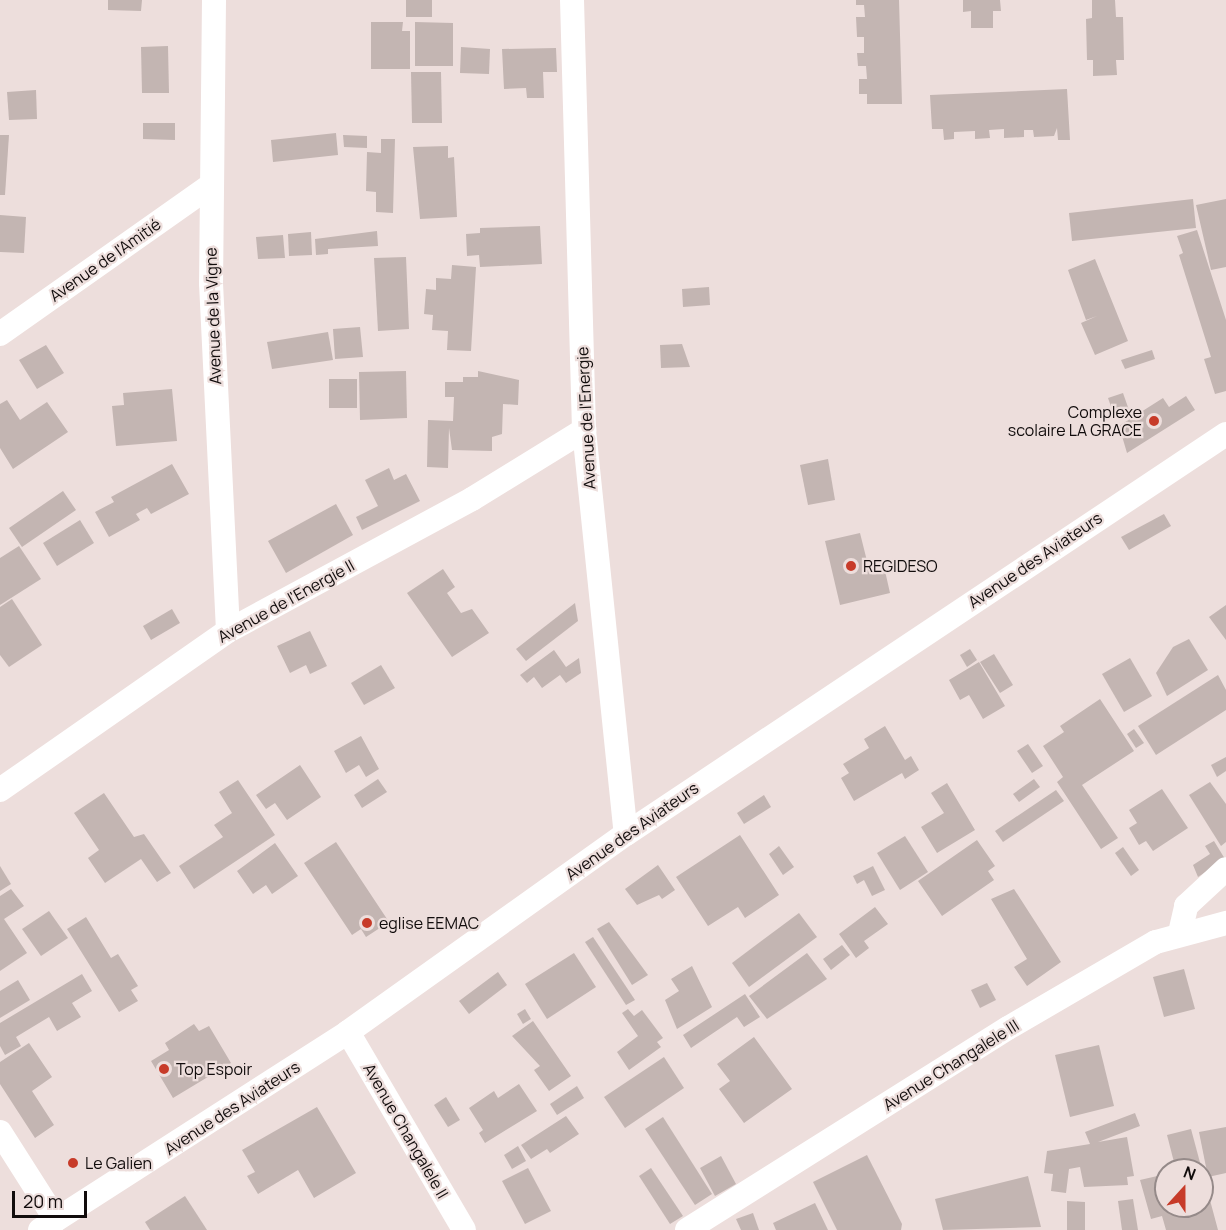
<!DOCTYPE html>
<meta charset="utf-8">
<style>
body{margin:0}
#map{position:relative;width:1226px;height:1230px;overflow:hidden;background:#eddedc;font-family:Manrope,sans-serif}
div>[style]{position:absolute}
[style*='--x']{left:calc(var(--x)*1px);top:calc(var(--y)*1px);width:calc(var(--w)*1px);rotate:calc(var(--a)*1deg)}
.building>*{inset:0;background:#c3b5b2}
.minor>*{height:24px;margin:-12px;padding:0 12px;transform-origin:12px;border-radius:12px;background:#fff}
.dots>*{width:16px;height:16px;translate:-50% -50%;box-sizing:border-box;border:3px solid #eddedc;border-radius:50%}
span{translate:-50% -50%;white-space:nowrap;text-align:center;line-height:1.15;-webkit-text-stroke:4.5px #eddedc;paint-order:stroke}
.street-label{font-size:16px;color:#110c0c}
.poi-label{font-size:16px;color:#110c0c}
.right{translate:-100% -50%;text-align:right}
.left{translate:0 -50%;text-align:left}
.north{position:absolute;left:1154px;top:1158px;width:60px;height:60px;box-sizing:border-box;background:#eddedc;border:2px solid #958a89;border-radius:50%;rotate:21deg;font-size:16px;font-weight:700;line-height:24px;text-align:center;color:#110c0c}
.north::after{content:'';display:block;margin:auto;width:21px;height:27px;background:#c73b29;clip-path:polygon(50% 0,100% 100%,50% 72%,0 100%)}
.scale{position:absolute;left:12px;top:1191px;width:75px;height:27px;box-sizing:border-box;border:3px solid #110c0c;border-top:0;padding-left:8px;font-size:18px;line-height:21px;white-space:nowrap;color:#110c0c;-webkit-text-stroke:4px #eddedc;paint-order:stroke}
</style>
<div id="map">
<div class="building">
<div style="clip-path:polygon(108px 0,142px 0,141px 11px,108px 10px)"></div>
<div style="clip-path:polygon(406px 0,432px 0,432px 17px,406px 17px)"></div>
<div style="clip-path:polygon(856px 0,899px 0,902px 104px,867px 104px,867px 94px,859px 94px,859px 79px,867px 79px,866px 66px,858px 66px,857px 53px,864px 53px,864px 37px,857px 37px,856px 17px,865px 17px,864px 5px,856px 5px)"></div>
<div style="clip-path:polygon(963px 0,1000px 0,1001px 11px,993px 11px,993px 28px,971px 28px,971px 11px,963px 12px)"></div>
<div style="clip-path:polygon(1092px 0,1115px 0,1116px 17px,1123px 17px,1124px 60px,1116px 60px,1117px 75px,1093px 76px,1093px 60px,1087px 60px,1086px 19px,1092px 18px)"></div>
<div style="clip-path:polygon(371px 22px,403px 22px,402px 31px,410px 31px,410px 69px,371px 69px)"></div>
<div style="clip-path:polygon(415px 22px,453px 23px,453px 66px,415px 66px)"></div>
<div style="clip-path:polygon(168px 46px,169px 93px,142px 93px,141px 47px)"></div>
<div style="clip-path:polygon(461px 47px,490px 49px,489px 74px,460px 73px)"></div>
<div style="clip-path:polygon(556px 48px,557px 72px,543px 72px,544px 98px,527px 98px,526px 88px,504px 89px,502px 49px)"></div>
<div style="clip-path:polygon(411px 72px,441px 72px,442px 123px,412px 123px)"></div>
<div style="clip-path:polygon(1067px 89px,1070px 140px,1058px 140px,1057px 128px,1054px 136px,1034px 137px,1033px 130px,1024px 130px,1024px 137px,1004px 138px,1004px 129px,989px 130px,990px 138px,975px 139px,975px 131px,954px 132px,954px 139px,944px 140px,943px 129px,932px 129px,930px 95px)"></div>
<div style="clip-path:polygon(36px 90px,37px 119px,9px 120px,7px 92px)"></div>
<div style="clip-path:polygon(143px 123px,175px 123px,175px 140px,143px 139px)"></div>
<div style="clip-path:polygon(336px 133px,338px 155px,273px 162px,271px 140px)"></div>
<div style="clip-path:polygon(0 135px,9px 135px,5px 195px,0 195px)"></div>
<div style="clip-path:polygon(343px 135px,367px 136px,367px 148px,344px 147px)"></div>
<div style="clip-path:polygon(381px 139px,395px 139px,393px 213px,376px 212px,376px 192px,366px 191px,367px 152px,381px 153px)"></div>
<div style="clip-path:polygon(448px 146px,448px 158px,454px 157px,457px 217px,420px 219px,413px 147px)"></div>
<div style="clip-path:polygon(1193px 199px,1196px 228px,1072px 241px,1069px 213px)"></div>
<div style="clip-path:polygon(1226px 199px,1226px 267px,1211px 270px,1196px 205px)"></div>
<div style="clip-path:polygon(0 215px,26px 217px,24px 253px,0 252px)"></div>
<div style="clip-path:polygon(540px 226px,542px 264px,480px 267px,479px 255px,467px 256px,466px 234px,480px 233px,480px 228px)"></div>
<div style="clip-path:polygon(1197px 230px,1226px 320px,1226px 391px,1215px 394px,1204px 359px,1211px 357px,1179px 255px,1183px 253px,1177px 236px)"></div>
<div style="clip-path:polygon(377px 231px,378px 246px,328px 249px,328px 254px,316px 255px,315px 239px)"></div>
<div style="clip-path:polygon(311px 232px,312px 255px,289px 256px,288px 234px)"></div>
<div style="clip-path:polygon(283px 235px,285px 258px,258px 259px,256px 237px)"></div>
<div style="clip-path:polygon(406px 257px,409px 329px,378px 331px,374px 258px)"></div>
<div style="clip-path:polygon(1095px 259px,1128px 341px,1095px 355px,1081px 323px,1097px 316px,1086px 320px,1068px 270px)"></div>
<div style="clip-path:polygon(452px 265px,476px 267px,471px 351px,447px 350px,448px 331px,432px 330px,433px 315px,424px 314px,426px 289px,436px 290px,436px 278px,451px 279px)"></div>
<div style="clip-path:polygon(709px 287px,710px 305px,683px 307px,682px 289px)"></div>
<div style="clip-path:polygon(360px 327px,363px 357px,335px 359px,333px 329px)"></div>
<div style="clip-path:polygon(328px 332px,333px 360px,272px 369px,267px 342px)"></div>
<div style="clip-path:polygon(682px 344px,690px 367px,661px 368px,660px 345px)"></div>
<div style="clip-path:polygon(46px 345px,64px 373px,37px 389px,19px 360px)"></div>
<div style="clip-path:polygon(1152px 350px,1155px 359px,1125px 369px,1121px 360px)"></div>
<div style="clip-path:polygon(406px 371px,407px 418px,360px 420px,359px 372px)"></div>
<div style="clip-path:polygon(478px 371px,519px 380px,518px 405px,503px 404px,502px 434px,492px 437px,492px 451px,452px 450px,449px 428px,448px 468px,427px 467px,428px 420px,453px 421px,454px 397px,445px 397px,445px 382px,463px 382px,463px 377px,478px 377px)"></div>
<div style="clip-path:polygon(329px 379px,357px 379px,357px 408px,329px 408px)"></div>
<div style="clip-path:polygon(172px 389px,177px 441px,116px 446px,112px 406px,124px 405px,123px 393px)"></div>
<div style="clip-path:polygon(1123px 393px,1130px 413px,1115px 418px,1108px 398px)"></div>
<div style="clip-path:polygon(1186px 396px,1195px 410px,1127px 453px,1119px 426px,1163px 398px,1169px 407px)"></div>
<div style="clip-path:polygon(7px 400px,20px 420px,47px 402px,68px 432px,13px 469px,0 448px,0 404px)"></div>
<div style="clip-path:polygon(828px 459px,835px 500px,808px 505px,800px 465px)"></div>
<div style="clip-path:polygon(172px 464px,189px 494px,151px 514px,147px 508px,136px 514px,140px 520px,109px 537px,95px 512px,114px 502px,111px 497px)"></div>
<div style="clip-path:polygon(389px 468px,394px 480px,406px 474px,420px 501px,362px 530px,356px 517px,378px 506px,365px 480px)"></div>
<div style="clip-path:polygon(63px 491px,76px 510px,22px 547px,9px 528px)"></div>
<div style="clip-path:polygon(336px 504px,353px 535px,286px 573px,268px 541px)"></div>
<div style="clip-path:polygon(1164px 514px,1171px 526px,1129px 550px,1121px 537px)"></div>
<div style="clip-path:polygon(80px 520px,94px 543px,57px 566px,43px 543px)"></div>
<div style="clip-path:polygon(860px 533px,868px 565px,883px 562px,890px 593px,840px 605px,825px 541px)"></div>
<div style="clip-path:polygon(19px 546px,41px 579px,0 605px,0 558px)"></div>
<div style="clip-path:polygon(443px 569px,455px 587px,447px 593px,461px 613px,472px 609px,489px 633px,452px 657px,407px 593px)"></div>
<div style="clip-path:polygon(12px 599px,42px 645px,9px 667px,0 655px,0 607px)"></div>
<div style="clip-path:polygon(575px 603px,578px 621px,526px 661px,516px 649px)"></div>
<div style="clip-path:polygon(1226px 605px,1226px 640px,1209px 617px)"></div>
<div style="clip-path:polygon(172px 609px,180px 623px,151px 640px,143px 626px)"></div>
<div style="clip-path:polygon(310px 631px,327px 666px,310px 674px,306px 665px,290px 673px,277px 646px)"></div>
<div style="clip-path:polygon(1189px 639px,1208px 670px,1167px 696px,1156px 673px,1173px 647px)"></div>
<div style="clip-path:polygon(970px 649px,977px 660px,967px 667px,960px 655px)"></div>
<div style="clip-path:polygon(554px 650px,566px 667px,579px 658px,581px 673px,566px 683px,560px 675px,542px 688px,534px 677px,527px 683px,520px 675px)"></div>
<div style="clip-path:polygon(994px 654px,1013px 685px,1000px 693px,980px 662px)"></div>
<div style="clip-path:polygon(1130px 658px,1152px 696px,1124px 712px,1102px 674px)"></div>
<div style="clip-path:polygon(979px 662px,1005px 706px,983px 719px,969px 695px,960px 700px,949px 680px)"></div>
<div style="clip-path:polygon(381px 665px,395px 688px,364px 705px,351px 683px)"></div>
<div style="clip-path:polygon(1218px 675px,1226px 690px,1226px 710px,1156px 755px,1138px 726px)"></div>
<div style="clip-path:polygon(1100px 699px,1134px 751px,1082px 785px,1118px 838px,1101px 849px,1057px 782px,1063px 777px,1043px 746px,1064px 732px,1060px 726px)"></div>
<div style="clip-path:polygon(885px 726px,905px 760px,911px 756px,919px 770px,905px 779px,902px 773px,854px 801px,841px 778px,849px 773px,843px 764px,869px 748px,864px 739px)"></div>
<div style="clip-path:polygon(1134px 729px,1144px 743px,1136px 748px,1127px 734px)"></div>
<div style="clip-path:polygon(361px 736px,379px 769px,366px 777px,359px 765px,346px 773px,334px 751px)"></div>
<div style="clip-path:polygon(1028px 744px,1043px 766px,1032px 773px,1017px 751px)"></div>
<div style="clip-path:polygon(1226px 757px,1226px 771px,1217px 777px,1211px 765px)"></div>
<div style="clip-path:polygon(300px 765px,321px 797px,287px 820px,275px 803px,266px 809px,256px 795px)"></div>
<div style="clip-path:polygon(378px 779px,387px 792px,362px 808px,354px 795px)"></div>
<div style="clip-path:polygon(1034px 779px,1040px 787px,1019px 802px,1013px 794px)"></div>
<div style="clip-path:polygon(238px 780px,275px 835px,194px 889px,179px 866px,223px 837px,214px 825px,232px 813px,219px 792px)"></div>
<div style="clip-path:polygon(1210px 782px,1226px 804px,1226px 842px,1221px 846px,1189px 795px)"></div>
<div style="clip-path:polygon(947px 783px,975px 830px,937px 853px,921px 827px,944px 813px,931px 793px)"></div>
<div style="clip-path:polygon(1162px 789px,1188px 828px,1153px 851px,1146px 841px,1139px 845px,1129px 828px,1137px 823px,1129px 810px)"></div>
<div style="clip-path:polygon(1056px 790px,1064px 801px,1003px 842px,995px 831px)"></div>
<div style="clip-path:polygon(104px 793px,134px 837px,144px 834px,171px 873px,157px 882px,141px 859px,105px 883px,88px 858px,99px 850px,74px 813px)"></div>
<div style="clip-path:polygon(764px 795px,771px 807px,744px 824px,737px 813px)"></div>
<div style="clip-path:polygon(740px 835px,779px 895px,745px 918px,738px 907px,708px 926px,676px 877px)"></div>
<div style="clip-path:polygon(905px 836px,928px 872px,900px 890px,877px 853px)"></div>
<div style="clip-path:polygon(977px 840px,995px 866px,988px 871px,994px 880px,942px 916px,918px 881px)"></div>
<div style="clip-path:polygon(1214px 841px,1225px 859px,1198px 877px,1193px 865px,1210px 854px,1205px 846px)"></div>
<div style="clip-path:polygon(336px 842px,389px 922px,366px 937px,361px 929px,352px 935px,304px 863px)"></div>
<div style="clip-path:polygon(275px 843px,298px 876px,272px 894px,266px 885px,253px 894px,237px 871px)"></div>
<div style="clip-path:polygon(779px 846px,794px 867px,783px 875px,769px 854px)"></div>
<div style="clip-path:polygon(1123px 847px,1139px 870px,1131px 876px,1115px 853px)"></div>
<div style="clip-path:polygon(658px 865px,675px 890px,662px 899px,659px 895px,637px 905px,625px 889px)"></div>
<div style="clip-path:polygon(0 866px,11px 884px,0 891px)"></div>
<div style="clip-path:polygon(873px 866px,885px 890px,872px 896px,864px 880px,857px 884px,853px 876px)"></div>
<div style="clip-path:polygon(11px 889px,24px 906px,4px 919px,27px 953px,0 971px,0 896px)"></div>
<div style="clip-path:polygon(1014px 889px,1061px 962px,1027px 986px,1014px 967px,1027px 959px,991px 899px)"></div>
<div style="clip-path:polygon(875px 907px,888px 924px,864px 941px,869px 948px,856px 958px,839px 934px)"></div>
<div style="clip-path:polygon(49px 911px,68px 938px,41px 956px,22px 929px)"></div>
<div style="clip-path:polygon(799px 913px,817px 937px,749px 987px,732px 963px)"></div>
<div style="clip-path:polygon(86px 917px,111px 958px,118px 954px,138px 986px,131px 990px,138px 1001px,119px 1012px,67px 929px)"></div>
<div style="clip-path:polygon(609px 922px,648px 975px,632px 985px,597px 929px)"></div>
<div style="clip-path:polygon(593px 937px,635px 1000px,626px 1005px,585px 942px)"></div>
<div style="clip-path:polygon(842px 945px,850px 955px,831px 970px,823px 959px)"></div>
<div style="clip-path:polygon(574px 953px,596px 987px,547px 1019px,525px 984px)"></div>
<div style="clip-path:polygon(807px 953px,827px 979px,767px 1019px,749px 996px)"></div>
<div style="clip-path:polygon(692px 966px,712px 1007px,677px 1029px,665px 1000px,679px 991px,671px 979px)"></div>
<div style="clip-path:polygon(1184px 969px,1195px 1009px,1164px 1017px,1153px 977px)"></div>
<div style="clip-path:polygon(498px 972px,507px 985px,469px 1014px,459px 1001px)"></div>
<div style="clip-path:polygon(82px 974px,92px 991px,72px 1003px,81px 1017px,57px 1031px,49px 1017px,16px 1037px,21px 1046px,5px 1055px,0 1046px,0 1023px)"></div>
<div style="clip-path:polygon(18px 980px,30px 1000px,0 1018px,0 991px)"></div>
<div style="clip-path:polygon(987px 983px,996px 1000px,980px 1008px,971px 990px)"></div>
<div style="clip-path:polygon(745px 994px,760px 1017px,744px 1027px,737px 1017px,691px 1048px,683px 1035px)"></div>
<div style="clip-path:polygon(525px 1009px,531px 1019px,523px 1024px,517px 1014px)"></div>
<div style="clip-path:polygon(628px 1009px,634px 1016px,642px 1010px,663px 1038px,657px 1042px,661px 1047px,629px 1070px,617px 1052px,638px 1036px,622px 1013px)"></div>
<div style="clip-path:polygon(533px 1021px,571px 1076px,549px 1091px,534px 1070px,540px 1066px,512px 1036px)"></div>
<div style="clip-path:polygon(194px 1024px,199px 1031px,209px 1026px,231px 1063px,173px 1098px,151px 1061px,169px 1050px,165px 1043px)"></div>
<div style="clip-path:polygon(754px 1037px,792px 1089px,744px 1123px,719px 1089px,730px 1081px,717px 1064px)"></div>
<div style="clip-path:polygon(29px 1043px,52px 1077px,32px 1091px,54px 1125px,35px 1138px,0 1084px,0 1062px)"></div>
<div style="clip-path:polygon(1099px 1045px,1114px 1106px,1070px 1117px,1055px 1055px)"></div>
<div style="clip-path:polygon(664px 1057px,684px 1088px,625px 1128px,604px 1097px)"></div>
<div style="clip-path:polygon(519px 1084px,537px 1111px,485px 1143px,479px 1133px,483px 1130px,469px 1108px,494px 1091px,498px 1098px)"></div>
<div style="clip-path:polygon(577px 1086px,584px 1098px,557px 1115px,550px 1104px)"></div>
<div style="clip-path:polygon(446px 1097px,460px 1120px,448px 1127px,434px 1105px)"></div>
<div style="clip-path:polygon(317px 1107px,356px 1173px,314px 1198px,298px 1170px,258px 1194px,247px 1176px,255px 1172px,242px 1150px)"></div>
<div style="clip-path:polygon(1135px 1113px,1140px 1126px,1098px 1142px,1127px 1137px,1134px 1176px,1127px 1177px,1128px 1185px,1084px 1187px,1080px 1167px,1069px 1169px,1066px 1193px,1051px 1191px,1053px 1174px,1044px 1173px,1047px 1151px,1090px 1144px,1085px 1132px)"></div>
<div style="clip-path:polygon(566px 1116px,579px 1134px,550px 1153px,547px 1149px,531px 1159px,521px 1145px)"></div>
<div style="clip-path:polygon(663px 1117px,712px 1194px,695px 1205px,645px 1129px)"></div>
<div style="clip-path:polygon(1226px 1127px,1226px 1173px,1208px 1177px,1199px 1132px)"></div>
<div style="clip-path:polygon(1191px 1129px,1202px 1170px,1176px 1170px,1167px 1135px)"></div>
<div style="clip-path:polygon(518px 1146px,526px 1161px,512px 1169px,504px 1155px)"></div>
<div style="clip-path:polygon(867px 1155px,902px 1224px,901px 1230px,837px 1230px,813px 1182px)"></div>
<div style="clip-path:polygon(721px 1156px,736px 1184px,715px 1196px,700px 1168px)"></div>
<div style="clip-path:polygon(528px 1168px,551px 1211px,525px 1224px,502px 1181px)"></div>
<div style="clip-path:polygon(651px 1168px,683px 1216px,670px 1224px,639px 1176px)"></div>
<div style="clip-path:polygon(1166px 1174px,1166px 1206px,1202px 1206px,1203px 1174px,1218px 1230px,1166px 1230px,1162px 1216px,1151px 1219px,1140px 1180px)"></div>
<div style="clip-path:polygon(1028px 1176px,1041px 1227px,943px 1230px,935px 1199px)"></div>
<div style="clip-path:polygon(185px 1196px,207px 1230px,150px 1230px,145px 1222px)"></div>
<div style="clip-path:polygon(1133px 1199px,1138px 1230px,1122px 1230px,1118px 1201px)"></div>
<div style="clip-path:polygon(1067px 1201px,1085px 1202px,1085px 1230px,1067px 1230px)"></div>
<div style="clip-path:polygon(815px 1203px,828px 1230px,776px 1230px,773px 1223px)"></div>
<div style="clip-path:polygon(753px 1213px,759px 1230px,741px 1230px,736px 1219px)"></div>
</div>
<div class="minor">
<div style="--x:214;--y:0;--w:283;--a:90.6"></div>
<div style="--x:211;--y:283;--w:348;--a:87.2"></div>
<div style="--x:572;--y:0;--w:430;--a:88.4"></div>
<div style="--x:584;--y:430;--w:406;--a:84.1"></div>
<div style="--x:0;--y:334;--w:257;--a:-35.2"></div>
<div style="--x:0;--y:790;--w:278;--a:-34.9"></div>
<div style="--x:228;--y:631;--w:277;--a:-28.4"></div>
<div style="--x:472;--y:499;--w:132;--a:-31.6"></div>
<div style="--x:1180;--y:933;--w:28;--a:-77"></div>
<div style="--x:1186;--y:906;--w:54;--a:-42.8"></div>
<div style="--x:348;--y:1032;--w:229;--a:59.6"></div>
<div style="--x:0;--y:1132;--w:104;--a:57.5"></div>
<div style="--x:40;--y:1230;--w:366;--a:-32.7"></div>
<div style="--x:348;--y:1032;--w:341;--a:-35.5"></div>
<div style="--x:626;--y:834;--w:721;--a:-33.69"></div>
<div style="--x:687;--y:1230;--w:379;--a:-32.2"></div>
<div style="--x:1008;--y:1028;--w:171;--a:-30.2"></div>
<div style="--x:1156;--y:942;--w:73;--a:-15.2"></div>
</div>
<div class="dots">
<div style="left:1154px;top:421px;background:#c73b29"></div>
<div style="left:851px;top:566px;background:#c73b29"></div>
<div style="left:367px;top:923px;background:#c73b29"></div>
<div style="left:164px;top:1069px;background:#c73b29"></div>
<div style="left:73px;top:1163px;background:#c73b29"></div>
</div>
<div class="street-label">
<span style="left:105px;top:260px;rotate:-35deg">Avenue de l'Amitié</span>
<span style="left:213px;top:316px;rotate:-92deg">Avenue de la Vigne</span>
<span style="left:586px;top:418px;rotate:-93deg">Avenue de l'Energie</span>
<span style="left:1035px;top:560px;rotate:-34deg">Avenue des Aviateurs</span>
<span style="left:286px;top:601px;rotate:-29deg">Avenue de l'Energie II</span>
<span style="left:632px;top:831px;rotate:-35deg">Avenue des Aviateurs</span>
<span style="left:951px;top:1065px;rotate:-32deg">Avenue Changalele III</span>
<span style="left:232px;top:1108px;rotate:-33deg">Avenue des Aviateurs</span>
<span style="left:406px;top:1131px;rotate:60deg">Avenue Changalele II</span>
</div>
<div class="poi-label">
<span class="right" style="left:1142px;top:421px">Complexe<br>scolaire LA GRACE</span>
<span class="left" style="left:863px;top:566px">REGIDESO</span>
<span class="left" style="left:379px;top:923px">eglise EEMAC</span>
<span class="left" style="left:176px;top:1069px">Top Espoir</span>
<span class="left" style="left:85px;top:1163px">Le Galien</span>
</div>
<div class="north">N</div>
<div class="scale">20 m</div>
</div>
